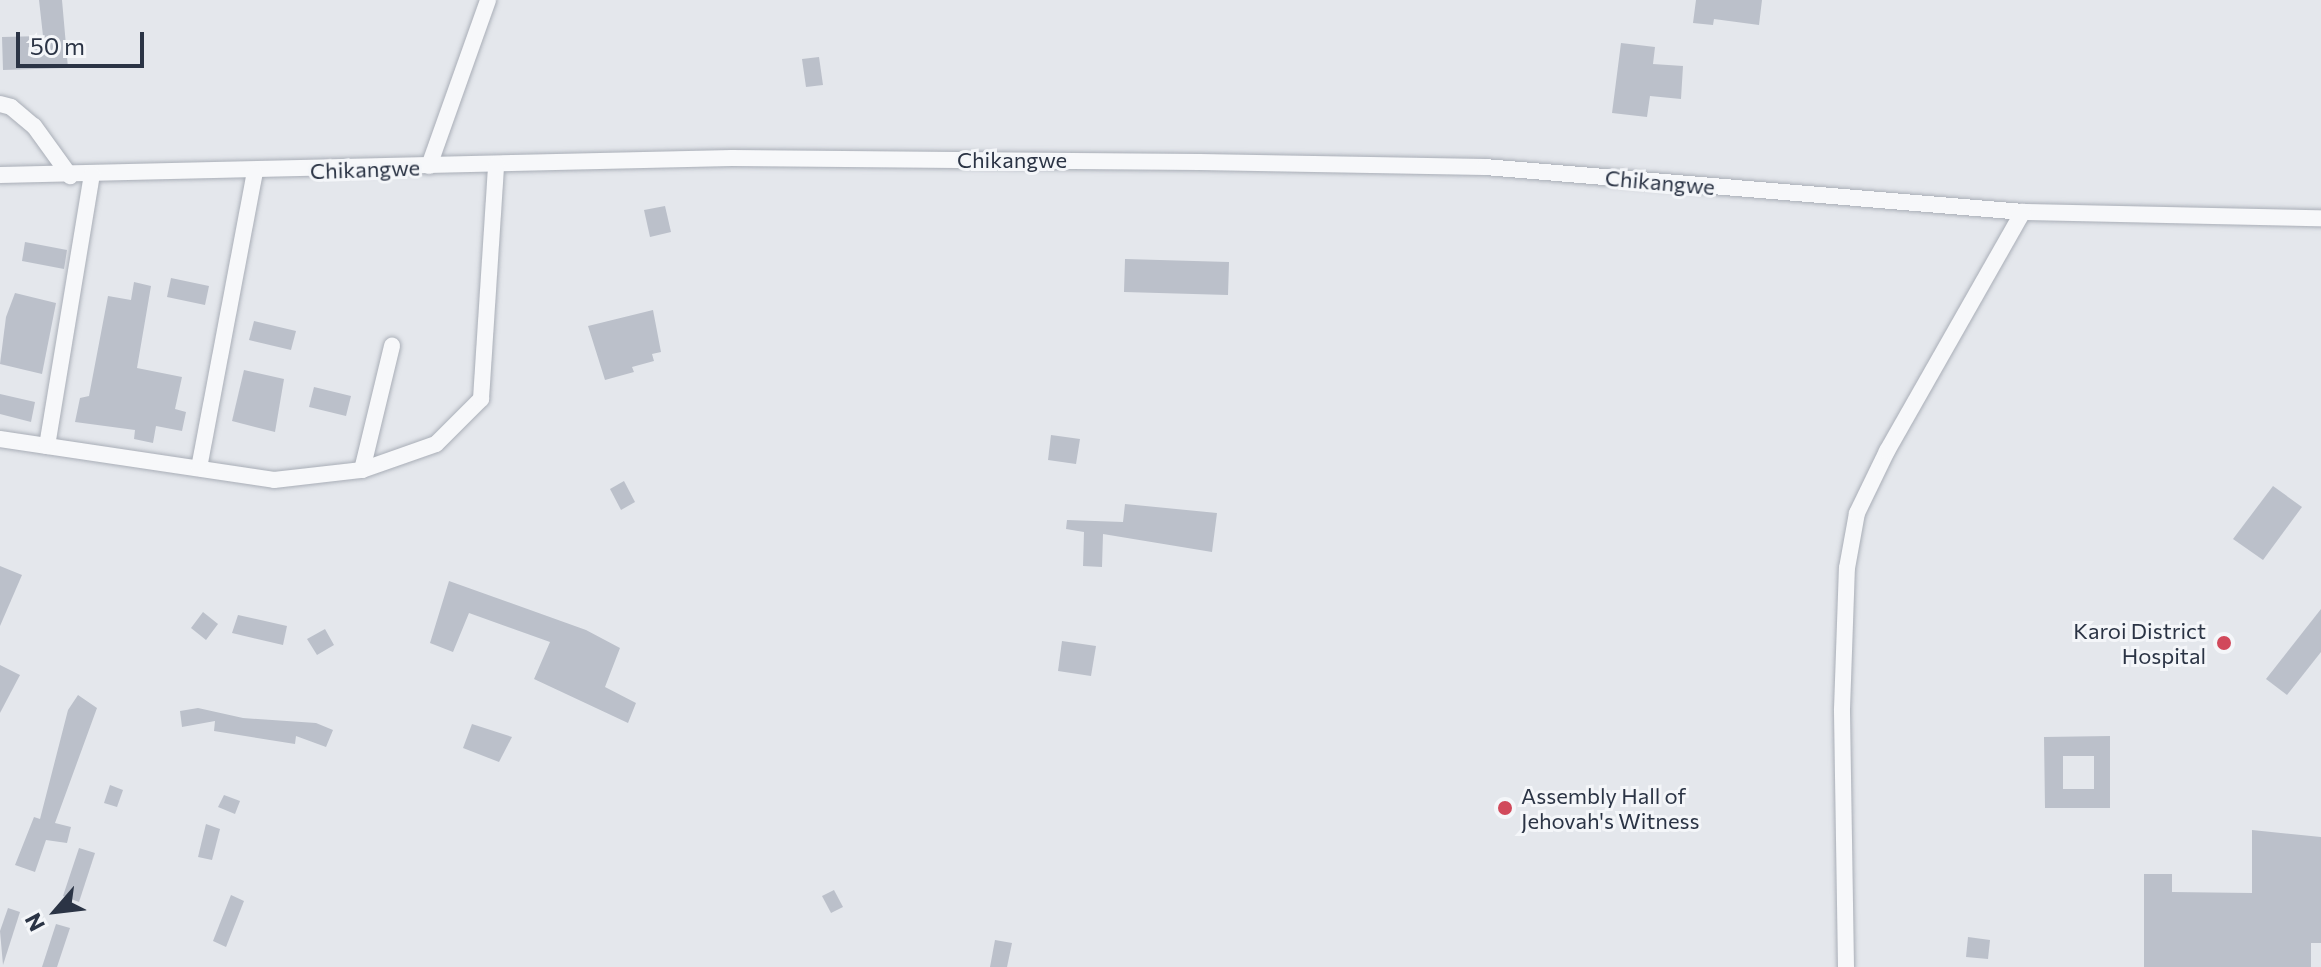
<!DOCTYPE html>
<style>
body{margin:0}
#map{position:relative;width:2321px;height:967px;overflow:hidden;background:#e4e7ec;font-family:Commissioner,sans-serif}
div>[style]{position:absolute}
[style*='--x']{left:calc(var(--x)*1px);top:calc(var(--y)*1px);width:calc(var(--w)*1px);rotate:calc(var(--a)*1deg)}
.building>*{inset:0;background:#bbc0ca}
.roads{filter:drop-shadow(0 0 2px #a9aeb7) drop-shadow(0 0 2px #a9aeb7)}
.minor>*{height:16px;margin:-8px;padding:0 8px;transform-origin:8px;border-radius:8px;background:#f7f8fa}
.dots>*{width:22px;height:22px;translate:-50% -50%;box-sizing:border-box;border:4px solid #f4f6f9;border-radius:50%}
span{translate:-50% -50%;white-space:nowrap;text-align:center;line-height:1.15;-webkit-text-stroke:6px #f4f6f9;paint-order:stroke}
.street-label{font-size:22px;color:#2b3445}
.poi-label{font-size:22px;color:#2b3445}
.right{translate:-100% -50%;text-align:right}
.left{translate:0 -50%;text-align:left}
.north{position:absolute;left:16px;top:871px;width:80px;height:80px;-webkit-text-stroke:6px #f4f6f9;paint-order:stroke;rotate:242deg;font-size:22px;font-weight:700;line-height:32px;text-align:center;color:#2b3445}
.north::after{content:'';display:block;margin:auto;width:28px;height:36px;background:#2b3445;clip-path:polygon(50% 0,100% 100%,50% 72%,0 100%)}
.scale{position:absolute;left:16px;top:32px;width:128px;height:36px;box-sizing:border-box;border:4px solid #2b3445;border-top:0;padding-left:10px;font-size:24px;line-height:28px;white-space:nowrap;color:#2b3445;-webkit-text-stroke:6px #f4f6f9;paint-order:stroke}
</style>
<div id="map">
<div class="building">
<div style="clip-path:polygon(39px 0,62px 0,68px 68px,3px 70px,2px 37px,43px 36px)"></div>
<div style="clip-path:polygon(1696px 0,1762px 0,1759px 25px,1714px 19px,1713px 25px,1693px 23px)"></div>
<div style="clip-path:polygon(1621px 43px,1655px 47px,1653px 64px,1683px 66px,1681px 99px,1650px 96px,1647px 117px,1612px 113px)"></div>
<div style="clip-path:polygon(819px 57px,823px 85px,806px 87px,802px 59px)"></div>
<div style="clip-path:polygon(665px 206px,671px 232px,650px 237px,644px 210px)"></div>
<div style="clip-path:polygon(25px 242px,67px 250px,64px 269px,22px 261px)"></div>
<div style="clip-path:polygon(1125px 259px,1229px 262px,1228px 295px,1124px 292px)"></div>
<div style="clip-path:polygon(171px 278px,209px 286px,205px 305px,167px 297px)"></div>
<div style="clip-path:polygon(134px 282px,151px 286px,137px 368px,182px 377px,175px 409px,186px 412px,182px 431px,156px 426px,153px 443px,134px 439px,135px 430px,75px 422px,80px 398px,89px 396px,108px 296px,131px 300px)"></div>
<div style="clip-path:polygon(15px 293px,56px 303px,42px 374px,0 364px,6px 317px)"></div>
<div style="clip-path:polygon(653px 310px,661px 352px,652px 354px,654px 361px,632px 367px,634px 372px,605px 380px,588px 326px)"></div>
<div style="clip-path:polygon(254px 321px,296px 331px,291px 350px,249px 340px)"></div>
<div style="clip-path:polygon(244px 370px,284px 379px,275px 432px,232px 421px)"></div>
<div style="clip-path:polygon(314px 387px,351px 396px,346px 416px,309px 407px)"></div>
<div style="clip-path:polygon(0 394px,35px 402px,31px 422px,0 414px)"></div>
<div style="clip-path:polygon(1051px 435px,1080px 439px,1076px 464px,1048px 460px)"></div>
<div style="clip-path:polygon(624px 481px,635px 502px,621px 510px,610px 489px)"></div>
<div style="clip-path:polygon(2273px 486px,2302px 507px,2263px 560px,2233px 539px)"></div>
<div style="clip-path:polygon(1125px 504px,1217px 513px,1212px 552px,1103px 534px,1102px 567px,1083px 566px,1084px 532px,1066px 529px,1067px 520px,1123px 522px)"></div>
<div style="clip-path:polygon(0 566px,22px 575px,0 626px)"></div>
<div style="clip-path:polygon(449px 581px,586px 630px,620px 648px,605px 687px,636px 703px,628px 723px,534px 679px,550px 642px,469px 613px,453px 652px,430px 643px)"></div>
<div style="clip-path:polygon(2321px 609px,2321px 652px,2287px 695px,2266px 679px)"></div>
<div style="clip-path:polygon(203px 612px,218px 624px,206px 640px,191px 628px)"></div>
<div style="clip-path:polygon(238px 615px,287px 626px,283px 645px,232px 633px)"></div>
<div style="clip-path:polygon(325px 629px,334px 645px,317px 655px,307px 639px)"></div>
<div style="clip-path:polygon(1062px 641px,1096px 646px,1091px 676px,1058px 671px)"></div>
<div style="clip-path:polygon(0 665px,20px 675px,0 713px)"></div>
<div style="clip-path:polygon(78px 695px,97px 708px,55px 823px,71px 827px,67px 843px,46px 840px,35px 872px,15px 865px,34px 817px,40px 819px,68px 710px)"></div>
<div style="clip-path:polygon(198px 708px,243px 718px,316px 723px,333px 730px,326px 747px,296px 736px,295px 744px,214px 731px,215px 721px,182px 727px,180px 711px)"></div>
<div style="clip-path:polygon(472px 724px,512px 737px,499px 762px,463px 748px)"></div>
<div style="clip-path:polygon(evenodd,2110px 736px,2110px 808px,2045px 808px,2044px 737px,2110px 736px,2063px 756px,2094px 756px,2094px 789px,2063px 789px,2063px 756px)"></div>
<div style="clip-path:polygon(110px 785px,123px 790px,117px 807px,104px 803px)"></div>
<div style="clip-path:polygon(224px 795px,240px 801px,235px 814px,218px 807px)"></div>
<div style="clip-path:polygon(206px 824px,220px 829px,212px 860px,198px 857px)"></div>
<div style="clip-path:polygon(2252px 830px,2321px 837px,2321px 943px,2311px 943px,2311px 967px,2144px 967px,2144px 874px,2172px 874px,2172px 892px,2252px 893px)"></div>
<div style="clip-path:polygon(79px 848px,95px 853px,79px 902px,63px 896px)"></div>
<div style="clip-path:polygon(834px 890px,843px 907px,831px 913px,822px 896px)"></div>
<div style="clip-path:polygon(231px 895px,244px 901px,226px 947px,213px 941px)"></div>
<div style="clip-path:polygon(8px 908px,20px 912px,3px 965px,0 931px)"></div>
<div style="clip-path:polygon(56px 924px,70px 928px,57px 967px,42px 967px)"></div>
<div style="clip-path:polygon(1968px 937px,1990px 940px,1988px 959px,1966px 957px)"></div>
<div style="clip-path:polygon(995px 940px,1012px 943px,1007px 967px,990px 967px)"></div>
</div>
<div class="roads">
<div class="minor">
<div style="--x:0;--y:104;--w:11;--a:15"></div>
<div style="--x:11;--y:107;--w:30;--a:40"></div>
<div style="--x:34;--y:126;--w:62;--a:54.2"></div>
<div style="--x:429;--y:166;--w:176;--a:-70.4"></div>
<div style="--x:0;--y:175;--w:732;--a:-1.33"></div>
<div style="--x:732;--y:158;--w:468;--a:0.5"></div>
<div style="--x:1200;--y:162;--w:285;--a:1"></div>
<div style="--x:1485;--y:167;--w:540;--a:4.78"></div>
<div style="--x:2023;--y:212;--w:298;--a:1.2"></div>
<div style="--x:0;--y:439;--w:277;--a:8.5"></div>
<div style="--x:274;--y:480;--w:89;--a:-6.5"></div>
<div style="--x:362;--y:470;--w:78;--a:-19.4"></div>
<div style="--x:436;--y:444;--w:64;--a:-45"></div>
<div style="--x:481;--y:399;--w:235;--a:-86.3"></div>
<div style="--x:47;--y:446;--w:275;--a:-80.6"></div>
<div style="--x:199;--y:468;--w:300;--a:-79.3"></div>
<div style="--x:362;--y:470;--w:128;--a:-76.4"></div>
<div style="--x:1846;--y:967;--w:258;--a:-90.9"></div>
<div style="--x:1842;--y:709;--w:141;--a:-88"></div>
<div style="--x:1847;--y:568;--w:56;--a:-79.7"></div>
<div style="--x:1857;--y:513;--w:69;--a:-64.2"></div>
<div style="--x:1887;--y:451;--w:275;--a:-60.4"></div>
</div>
</div>
<div class="dots">
<div style="left:2224px;top:643px;background:#d1495b"></div>
<div style="left:1505px;top:808px;background:#d1495b"></div>
</div>
<div class="street-label">
<span style="left:1012px;top:160px">Chikangwe</span>
<span style="left:365px;top:169px;rotate:-2deg">Chikangwe</span>
<span style="left:1660px;top:182px;rotate:5deg">Chikangwe</span>
</div>
<div class="poi-label">
<span class="right" style="left:2206px;top:643px">Karoi District<br>Hospital</span>
<span class="left" style="left:1521px;top:808px">Assembly Hall of<br>Jehovah's Witness</span>
</div>
<div class="north">N</div>
<div class="scale">50 m</div>
</div>
